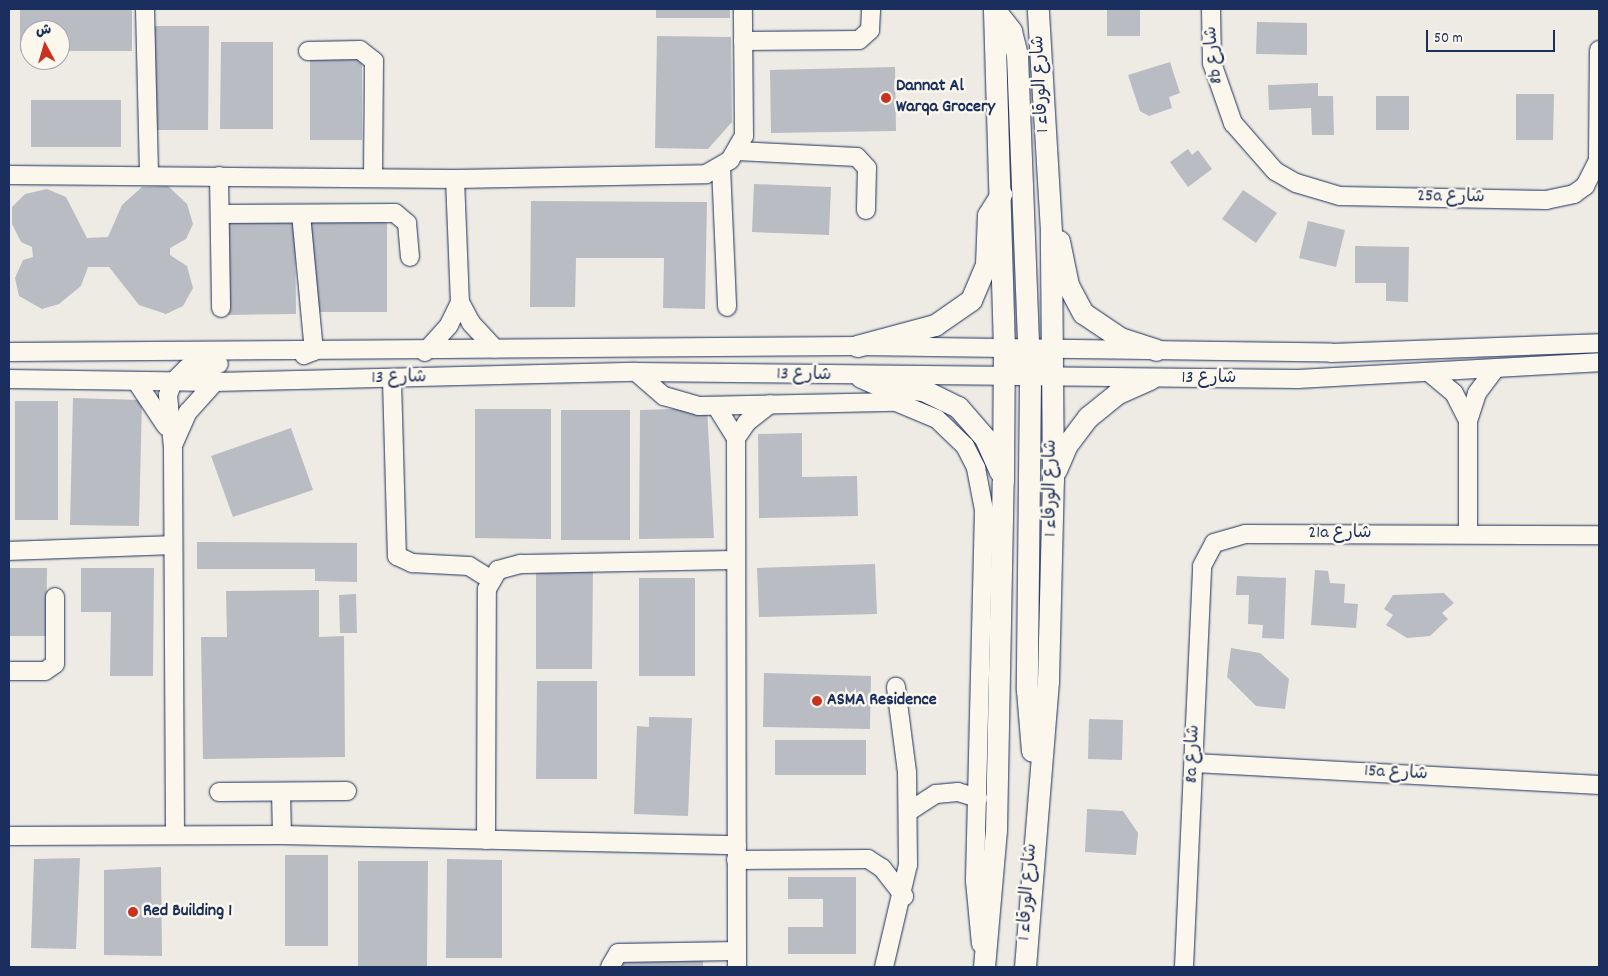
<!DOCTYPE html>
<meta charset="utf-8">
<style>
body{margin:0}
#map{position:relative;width:1608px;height:976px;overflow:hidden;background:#eeebe4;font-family:Dekko,"Playpen Sans Arabic",sans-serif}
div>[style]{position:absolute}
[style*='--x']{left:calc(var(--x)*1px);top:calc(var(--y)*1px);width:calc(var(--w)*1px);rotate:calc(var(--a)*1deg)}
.building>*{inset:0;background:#b9bcc3}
.roads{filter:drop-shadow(0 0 1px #1b2f5e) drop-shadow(0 0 1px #1b2f5e)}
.minor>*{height:18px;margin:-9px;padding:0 9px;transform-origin:9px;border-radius:9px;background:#fbf7ec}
.major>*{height:21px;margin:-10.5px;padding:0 10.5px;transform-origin:10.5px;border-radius:10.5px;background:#fbf7ec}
.dots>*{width:14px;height:14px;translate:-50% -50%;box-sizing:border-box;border:2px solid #fbf7ec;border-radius:50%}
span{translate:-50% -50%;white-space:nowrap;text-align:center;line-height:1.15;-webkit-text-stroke:5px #fbf7ec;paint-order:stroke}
.street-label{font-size:18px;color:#1b2f5e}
.poi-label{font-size:18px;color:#1b2f5e;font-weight:700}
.left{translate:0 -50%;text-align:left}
.frame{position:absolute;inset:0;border:10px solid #1b2f5e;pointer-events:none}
.north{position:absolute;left:20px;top:20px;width:50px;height:50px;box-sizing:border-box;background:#fbf7ec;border:1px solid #a1a7b3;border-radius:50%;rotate:354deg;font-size:14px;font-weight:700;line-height:20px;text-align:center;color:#1b2f5e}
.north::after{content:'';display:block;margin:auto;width:18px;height:22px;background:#c8321e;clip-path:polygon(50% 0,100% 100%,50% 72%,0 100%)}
.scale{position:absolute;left:1426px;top:30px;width:129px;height:22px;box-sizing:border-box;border:2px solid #1b2f5e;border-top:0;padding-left:6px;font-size:15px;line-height:18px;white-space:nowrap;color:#1b2f5e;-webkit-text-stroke:4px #fbf7ec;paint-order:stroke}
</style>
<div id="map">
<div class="building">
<div style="clip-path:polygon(20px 9px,132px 9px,132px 51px,60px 51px,60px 30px,30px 30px,30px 51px,20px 51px)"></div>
<div style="clip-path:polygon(656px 9px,730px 9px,730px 18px,656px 18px)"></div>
<div style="clip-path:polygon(1107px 9px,1140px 9px,1140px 36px,1107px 36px)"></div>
<div style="clip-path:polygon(1257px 22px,1307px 23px,1307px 55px,1256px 54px)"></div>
<div style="clip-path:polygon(154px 26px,209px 26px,208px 130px,153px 130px)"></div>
<div style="clip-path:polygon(657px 36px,731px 37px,732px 122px,708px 149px,655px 148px)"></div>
<div style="clip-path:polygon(221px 42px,273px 42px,273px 129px,220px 129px)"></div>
<div style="clip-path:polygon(310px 57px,362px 57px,362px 140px,310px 140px)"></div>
<div style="clip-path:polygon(1170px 62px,1180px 93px,1169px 97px,1172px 108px,1149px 116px,1140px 111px,1128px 75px)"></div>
<div style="clip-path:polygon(895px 67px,896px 131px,771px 133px,770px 70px)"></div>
<div style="clip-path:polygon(1318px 83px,1318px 96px,1333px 96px,1334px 135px,1312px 135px,1311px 108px,1269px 110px,1268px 85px)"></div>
<div style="clip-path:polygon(1516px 94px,1554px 94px,1553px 140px,1516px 140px)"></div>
<div style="clip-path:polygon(1376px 96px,1409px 96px,1409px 130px,1376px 130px)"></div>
<div style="clip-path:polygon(31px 100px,121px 100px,121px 147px,31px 147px)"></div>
<div style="clip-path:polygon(1188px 149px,1192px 155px,1198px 150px,1212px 169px,1188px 187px,1170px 162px)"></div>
<div style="clip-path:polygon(754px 184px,831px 187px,829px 235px,752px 232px)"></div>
<div style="clip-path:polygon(168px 186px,187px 204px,193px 224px,186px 239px,170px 248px,170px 255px,187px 266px,193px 288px,183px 306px,166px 314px,139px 305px,109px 267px,88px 267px,81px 286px,59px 304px,42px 309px,19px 296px,15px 278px,23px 260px,33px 257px,32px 247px,21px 242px,12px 224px,12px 207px,25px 194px,47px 189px,66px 197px,87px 238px,108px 237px,122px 205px,142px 187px)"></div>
<div style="clip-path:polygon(1243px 190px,1277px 213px,1256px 243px,1222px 219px)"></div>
<div style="clip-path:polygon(531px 201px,707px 202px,705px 309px,663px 308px,664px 258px,576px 258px,575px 307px,530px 307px)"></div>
<div style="clip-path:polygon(311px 218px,387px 218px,387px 312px,310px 312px)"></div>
<div style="clip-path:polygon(295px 219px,296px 314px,226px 315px,224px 220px)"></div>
<div style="clip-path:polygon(1308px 221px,1345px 230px,1336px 267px,1299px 258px)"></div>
<div style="clip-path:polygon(1355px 246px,1409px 247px,1408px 302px,1386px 301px,1386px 283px,1355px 283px)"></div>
<div style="clip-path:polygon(73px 398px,142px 400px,139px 526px,70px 525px)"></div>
<div style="clip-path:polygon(15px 401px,58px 401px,58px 520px,15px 520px)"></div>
<div style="clip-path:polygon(707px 408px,714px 538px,639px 539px,640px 410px)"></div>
<div style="clip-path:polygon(475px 409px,551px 409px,551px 539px,475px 538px)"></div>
<div style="clip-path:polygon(561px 410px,630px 410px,630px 540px,561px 540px)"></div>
<div style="clip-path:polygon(291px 428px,313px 490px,233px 517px,211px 456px)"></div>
<div style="clip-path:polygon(802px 433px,802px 477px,857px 476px,858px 516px,759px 518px,758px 434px)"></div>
<div style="clip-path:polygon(197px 542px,357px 543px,357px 582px,315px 581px,315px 569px,197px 569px)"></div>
<div style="clip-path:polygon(875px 564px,877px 614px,759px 617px,757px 568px)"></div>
<div style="clip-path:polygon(536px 567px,593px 567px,592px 669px,536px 669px)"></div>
<div style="clip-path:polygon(9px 568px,47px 568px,46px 636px,9px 636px)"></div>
<div style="clip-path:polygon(81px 568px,154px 568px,153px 676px,110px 676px,111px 612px,81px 612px)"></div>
<div style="clip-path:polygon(1315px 570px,1328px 571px,1330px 583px,1345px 584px,1344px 603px,1358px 604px,1356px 628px,1311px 625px)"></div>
<div style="clip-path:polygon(1237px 576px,1286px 578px,1284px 639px,1262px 638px,1263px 625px,1248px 624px,1249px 595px,1236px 595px)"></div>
<div style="clip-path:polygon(639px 578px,695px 578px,695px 676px,639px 676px)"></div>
<div style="clip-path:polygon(319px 590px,319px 637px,344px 636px,345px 757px,203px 759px,201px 637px,227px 637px,226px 591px)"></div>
<div style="clip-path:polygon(1444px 593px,1454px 603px,1442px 613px,1448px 619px,1430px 636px,1407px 638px,1386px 625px,1393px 615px,1384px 609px,1393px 595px)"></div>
<div style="clip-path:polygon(356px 594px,357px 633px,340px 633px,339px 595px)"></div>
<div style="clip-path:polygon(1231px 648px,1260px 653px,1289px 679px,1285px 709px,1256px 706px,1227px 677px)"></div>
<div style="clip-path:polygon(764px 673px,871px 676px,870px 729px,763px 727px)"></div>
<div style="clip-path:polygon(537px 681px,597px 681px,597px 779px,536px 779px)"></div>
<div style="clip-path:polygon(649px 717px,692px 718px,688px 816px,634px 814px,637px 726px,649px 727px)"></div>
<div style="clip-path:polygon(1089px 719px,1123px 720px,1122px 760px,1088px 759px)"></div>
<div style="clip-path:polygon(775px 740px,866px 740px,866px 775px,775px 775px)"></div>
<div style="clip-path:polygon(1087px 809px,1123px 811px,1138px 833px,1136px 855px,1085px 852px)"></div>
<div style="clip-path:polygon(285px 855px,328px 855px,328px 946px,285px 946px)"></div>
<div style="clip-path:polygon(80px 858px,76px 949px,31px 948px,34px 859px)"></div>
<div style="clip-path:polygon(447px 859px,502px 860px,502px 958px,446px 958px)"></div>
<div style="clip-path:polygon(358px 861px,428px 861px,427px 967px,358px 967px)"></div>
<div style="clip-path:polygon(161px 867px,162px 956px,104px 955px,104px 870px)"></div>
<div style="clip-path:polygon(788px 877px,856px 877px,856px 954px,788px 954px,788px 927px,823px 927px,823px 899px,788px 899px)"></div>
<div style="clip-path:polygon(617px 957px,703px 957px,703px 967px,617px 967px)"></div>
</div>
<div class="roads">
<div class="minor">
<div style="--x:145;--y:9;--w:166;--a:88.6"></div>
<div style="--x:1211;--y:9;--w:54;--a:88.9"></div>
<div style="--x:1212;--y:63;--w:64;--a:70.7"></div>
<div style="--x:1233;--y:123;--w:64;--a:48.8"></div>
<div style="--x:1275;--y:171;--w:24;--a:30"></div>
<div style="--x:1296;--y:183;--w:46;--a:16.5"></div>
<div style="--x:1340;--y:196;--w:206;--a:1.1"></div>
<div style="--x:1546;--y:200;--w:29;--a:-12"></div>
<div style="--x:1574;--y:194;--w:14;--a:-36"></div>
<div style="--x:1585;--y:186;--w:28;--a:-63"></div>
<div style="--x:1598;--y:161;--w:111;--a:-89.5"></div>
<div style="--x:743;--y:41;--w:116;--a:-0.5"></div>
<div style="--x:859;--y:40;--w:15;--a:-42"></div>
<div style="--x:870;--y:30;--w:21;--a:-87"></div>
<div style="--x:308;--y:51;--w:52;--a:-1.1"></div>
<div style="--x:360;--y:50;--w:18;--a:38"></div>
<div style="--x:374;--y:61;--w:116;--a:90.5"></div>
<div style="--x:737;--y:151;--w:120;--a:2.9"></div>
<div style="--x:857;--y:157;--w:15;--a:48"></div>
<div style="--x:867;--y:168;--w:42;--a:91.4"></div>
<div style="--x:721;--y:167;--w:140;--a:87.5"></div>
<div style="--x:9;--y:175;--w:446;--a:0.5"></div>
<div style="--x:455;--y:179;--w:251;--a:-1.1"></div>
<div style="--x:706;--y:174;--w:28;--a:-30"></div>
<div style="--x:730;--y:160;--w:28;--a:-60"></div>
<div style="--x:744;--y:136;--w:127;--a:-90.5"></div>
<div style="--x:219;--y:176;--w:132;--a:89.1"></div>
<div style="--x:455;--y:179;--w:123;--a:87.7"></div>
<div style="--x:460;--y:302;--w:24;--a:62"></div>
<div style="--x:471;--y:323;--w:35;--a:47"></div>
<div style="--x:220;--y:214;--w:175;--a:-0.3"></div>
<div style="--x:395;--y:213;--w:16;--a:40"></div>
<div style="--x:407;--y:223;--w:34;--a:85"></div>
<div style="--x:301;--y:214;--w:138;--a:84.6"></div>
<div style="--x:314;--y:351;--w:11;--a:158"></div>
<div style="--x:9;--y:352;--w:848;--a:-0.41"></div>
<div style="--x:857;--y:346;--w:474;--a:0.8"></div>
<div style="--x:1331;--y:353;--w:268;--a:-2.1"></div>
<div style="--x:425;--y:352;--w:36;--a:-48"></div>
<div style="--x:449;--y:325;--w:25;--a:-64"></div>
<div style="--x:636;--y:372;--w:37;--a:41"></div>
<div style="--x:664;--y:396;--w:36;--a:16"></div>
<div style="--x:699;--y:406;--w:197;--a:-1.2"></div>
<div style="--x:896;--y:402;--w:44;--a:22.5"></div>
<div style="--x:937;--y:419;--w:39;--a:44"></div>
<div style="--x:965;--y:446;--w:25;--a:63"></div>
<div style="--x:976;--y:468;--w:43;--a:79.2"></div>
<div style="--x:984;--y:510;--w:371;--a:91.4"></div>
<div style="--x:975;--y:881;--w:63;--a:84.6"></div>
<div style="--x:1430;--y:373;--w:31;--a:40"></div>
<div style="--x:1454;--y:393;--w:31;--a:63"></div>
<div style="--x:9;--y:379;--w:206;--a:0.8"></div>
<div style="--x:215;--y:382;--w:421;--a:-1.4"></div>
<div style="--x:636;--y:372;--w:662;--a:0.61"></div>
<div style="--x:1298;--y:379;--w:301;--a:-3.2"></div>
<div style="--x:392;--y:380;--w:176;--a:88.4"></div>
<div style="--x:397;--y:556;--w:17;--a:25"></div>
<div style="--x:412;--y:563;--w:57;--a:3"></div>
<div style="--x:469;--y:566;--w:25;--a:32"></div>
<div style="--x:136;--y:381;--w:54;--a:56.3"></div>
<div style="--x:716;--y:406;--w:38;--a:58"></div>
<div style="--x:736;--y:438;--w:529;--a:89.89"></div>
<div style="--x:736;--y:438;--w:19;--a:-55"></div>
<div style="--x:747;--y:422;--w:29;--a:-38"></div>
<div style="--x:174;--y:443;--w:34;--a:-66"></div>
<div style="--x:188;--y:412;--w:40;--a:-48"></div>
<div style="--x:1468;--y:534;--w:113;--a:-90"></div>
<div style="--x:1468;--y:421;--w:29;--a:-72"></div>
<div style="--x:1477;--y:393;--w:30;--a:-53"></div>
<div style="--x:9;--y:551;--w:164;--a:-2.1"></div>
<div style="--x:9;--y:671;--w:36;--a:0"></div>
<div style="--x:45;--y:671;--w:12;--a:-35"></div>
<div style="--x:55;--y:664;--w:67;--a:-90"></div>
<div style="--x:1194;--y:763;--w:406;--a:3.1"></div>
<div style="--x:219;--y:792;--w:128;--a:-0.4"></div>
<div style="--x:281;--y:792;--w:43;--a:88.7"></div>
<div style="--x:908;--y:812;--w:33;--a:-33"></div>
<div style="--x:936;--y:794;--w:22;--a:-5"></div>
<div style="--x:958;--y:792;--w:21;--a:17"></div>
<div style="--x:175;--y:835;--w:387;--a:-90.3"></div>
<div style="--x:173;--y:448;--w:53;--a:-95.4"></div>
<div style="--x:168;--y:395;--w:14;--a:-69"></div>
<div style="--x:173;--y:382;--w:20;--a:-45"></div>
<div style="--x:187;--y:368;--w:32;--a:-7"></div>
<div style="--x:9;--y:836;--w:273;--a:-0.2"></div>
<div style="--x:282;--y:835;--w:455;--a:1.3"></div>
<div style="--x:486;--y:840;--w:251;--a:-89.8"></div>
<div style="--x:487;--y:589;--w:22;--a:-60"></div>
<div style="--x:498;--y:570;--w:24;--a:-15"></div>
<div style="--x:521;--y:564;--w:215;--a:-1.1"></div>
<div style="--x:736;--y:860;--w:132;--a:-0.4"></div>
<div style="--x:868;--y:859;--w:17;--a:33"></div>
<div style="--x:882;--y:868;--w:36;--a:52"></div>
<div style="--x:610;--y:967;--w:16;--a:-60"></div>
<div style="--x:618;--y:953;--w:119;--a:-1"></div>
<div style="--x:884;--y:967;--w:105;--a:-76.8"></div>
<div style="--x:908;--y:865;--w:93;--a:-90.6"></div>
<div style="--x:907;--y:772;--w:86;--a:-97.4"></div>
<div style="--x:1184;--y:967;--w:401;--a:-87.4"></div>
<div style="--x:1202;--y:566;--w:26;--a:-62"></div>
<div style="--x:1214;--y:543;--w:32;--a:-16"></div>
<div style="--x:1245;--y:534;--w:354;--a:0.2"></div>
</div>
<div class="major">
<div style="--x:994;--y:9;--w:28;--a:52"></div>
<div style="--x:1011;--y:31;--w:25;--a:76"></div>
<div style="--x:1017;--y:55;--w:293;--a:87.8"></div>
<div style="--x:1028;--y:348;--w:28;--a:64"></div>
<div style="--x:1059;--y:241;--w:45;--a:78.4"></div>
<div style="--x:1068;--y:285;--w:32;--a:62"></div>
<div style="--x:1083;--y:313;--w:45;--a:34"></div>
<div style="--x:1120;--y:338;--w:38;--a:18"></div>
<div style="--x:857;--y:346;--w:81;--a:-15.1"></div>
<div style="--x:935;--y:325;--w:44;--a:-34.8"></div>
<div style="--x:971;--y:300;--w:39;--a:-67"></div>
<div style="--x:986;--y:264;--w:49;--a:-87.7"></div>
<div style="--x:988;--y:215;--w:25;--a:-58"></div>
<div style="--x:1004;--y:348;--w:21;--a:37"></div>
<div style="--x:1021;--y:361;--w:20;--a:63"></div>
<div style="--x:1030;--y:379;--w:311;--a:90.6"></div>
<div style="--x:1027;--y:690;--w:61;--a:85.3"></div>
<div style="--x:861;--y:377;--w:22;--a:24"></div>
<div style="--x:881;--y:386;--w:42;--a:5.4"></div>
<div style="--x:923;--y:390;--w:39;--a:26"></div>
<div style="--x:958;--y:407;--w:41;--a:48.9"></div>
<div style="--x:985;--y:438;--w:37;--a:66"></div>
<div style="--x:1056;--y:470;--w:26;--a:-67"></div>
<div style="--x:1066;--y:446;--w:36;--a:-53"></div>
<div style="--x:1088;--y:417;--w:36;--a:-39"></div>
<div style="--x:1116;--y:394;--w:37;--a:-24"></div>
<div style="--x:984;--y:967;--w:138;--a:-85"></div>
<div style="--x:996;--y:830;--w:349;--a:-88.9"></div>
<div style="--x:1003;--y:481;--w:133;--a:-89.6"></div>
<div style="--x:1004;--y:348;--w:339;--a:-91.7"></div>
<div style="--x:1025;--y:967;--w:287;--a:-85.4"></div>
<div style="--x:1048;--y:681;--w:201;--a:-88.6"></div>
<div style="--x:1053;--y:480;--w:249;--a:-90.5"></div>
<div style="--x:1051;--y:231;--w:222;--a:-93.4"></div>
</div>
</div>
<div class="dots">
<div style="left:886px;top:98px;background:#c8321e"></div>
<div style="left:817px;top:701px;background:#c8321e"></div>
<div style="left:133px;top:912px;background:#c8321e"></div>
</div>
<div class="street-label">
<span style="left:1215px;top:55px;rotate:-96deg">8b شارع</span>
<span style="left:1042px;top:84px;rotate:-93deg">شارع الورقاء 1</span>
<span style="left:1451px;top:198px;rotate:1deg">25a شارع</span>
<span style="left:804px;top:376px;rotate:1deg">شارع 13</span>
<span style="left:399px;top:379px;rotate:-1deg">شارع 13</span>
<span style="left:1209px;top:379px">شارع 13</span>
<span style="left:1052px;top:488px;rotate:-90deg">شارع الورقاء 1</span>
<span style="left:1340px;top:534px">21a شارع</span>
<span style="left:1194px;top:754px;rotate:-88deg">8a شارع</span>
<span style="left:1396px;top:774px;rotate:3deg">15a شارع</span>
<span style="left:1029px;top:892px;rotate:-86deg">شارع الورقاء 1</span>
</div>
<div class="poi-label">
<span class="left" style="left:896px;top:98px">Dannat Al<br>Warqa Grocery</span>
<span class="left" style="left:827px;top:701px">ASMA Residence</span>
<span class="left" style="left:143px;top:912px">Red Building 1</span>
</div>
<div class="frame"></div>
<div class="north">ش</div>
<div class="scale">50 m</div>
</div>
